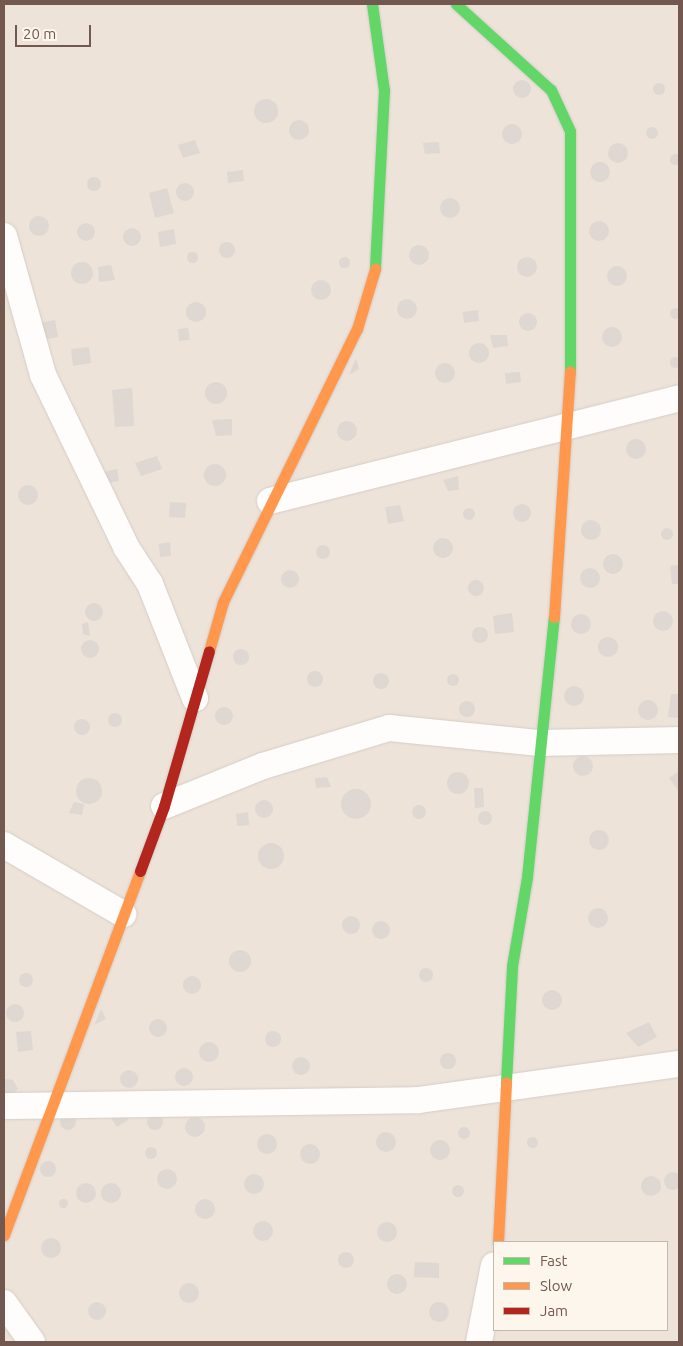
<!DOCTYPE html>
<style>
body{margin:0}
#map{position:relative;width:683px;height:1346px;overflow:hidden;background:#f6f1eb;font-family:Ubuntu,sans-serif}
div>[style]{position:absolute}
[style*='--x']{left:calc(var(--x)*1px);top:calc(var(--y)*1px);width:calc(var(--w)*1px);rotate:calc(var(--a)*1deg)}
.residential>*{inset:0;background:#eee3d9}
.building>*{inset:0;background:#dfd7d1}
.round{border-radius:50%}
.roads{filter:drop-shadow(0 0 1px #d3cdc7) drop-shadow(0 0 1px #d3cdc7)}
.street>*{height:26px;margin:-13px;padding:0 13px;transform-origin:13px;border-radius:13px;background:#fefdfc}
.fast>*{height:11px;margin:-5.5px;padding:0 5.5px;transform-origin:5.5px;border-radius:5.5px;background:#63d668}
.slow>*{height:11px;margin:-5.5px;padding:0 5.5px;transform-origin:5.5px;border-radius:5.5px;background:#ff974d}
.jam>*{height:11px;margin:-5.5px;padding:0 5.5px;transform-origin:5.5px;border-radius:5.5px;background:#b3261e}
span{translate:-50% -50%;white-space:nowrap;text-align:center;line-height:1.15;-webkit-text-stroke:4px #fdf6ed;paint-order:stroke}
.frame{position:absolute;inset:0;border:5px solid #72584e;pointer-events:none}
.legend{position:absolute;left:493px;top:1241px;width:175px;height:90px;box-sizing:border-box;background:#fdf6ed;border:1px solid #c5b7ad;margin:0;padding:6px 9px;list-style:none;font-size:15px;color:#72584e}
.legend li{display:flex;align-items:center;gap:10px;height:25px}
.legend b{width:25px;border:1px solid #c5b7ad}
.scale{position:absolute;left:15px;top:25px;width:76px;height:22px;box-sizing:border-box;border:2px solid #72584e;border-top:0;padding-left:6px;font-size:15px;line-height:18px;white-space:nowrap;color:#72584e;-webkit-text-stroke:4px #fdf6ed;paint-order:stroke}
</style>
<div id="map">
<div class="residential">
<div style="clip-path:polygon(evenodd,4px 4px,679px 4px,679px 1342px,4px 1342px,4px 4px,494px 1242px,667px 1242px,667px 1330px,494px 1330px,494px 1242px)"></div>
</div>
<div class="building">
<div class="round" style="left:513px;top:80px;width:18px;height:18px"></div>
<div class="round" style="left:653px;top:83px;width:12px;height:12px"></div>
<div class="round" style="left:254px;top:99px;width:24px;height:24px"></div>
<div class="round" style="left:289px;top:120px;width:20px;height:20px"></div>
<div class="round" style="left:502px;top:124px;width:20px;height:20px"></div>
<div class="round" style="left:646px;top:127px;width:12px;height:12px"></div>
<div style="clip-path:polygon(195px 140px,200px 153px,183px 158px,178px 145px)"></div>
<div style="clip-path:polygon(439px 142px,440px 153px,425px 154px,423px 143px)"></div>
<div class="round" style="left:608px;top:143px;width:20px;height:20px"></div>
<div class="round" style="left:669.5px;top:153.5px;width:11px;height:11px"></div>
<div class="round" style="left:590px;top:162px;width:20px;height:20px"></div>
<div style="clip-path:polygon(243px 170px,244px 181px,228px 183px,227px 172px)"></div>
<div class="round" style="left:87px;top:177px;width:14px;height:14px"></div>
<div class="round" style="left:176px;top:183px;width:18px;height:18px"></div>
<div style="clip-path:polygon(167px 188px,174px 213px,155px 218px,149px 193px)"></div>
<div class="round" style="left:440px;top:198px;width:20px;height:20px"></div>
<div class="round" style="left:29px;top:216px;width:20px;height:20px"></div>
<div class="round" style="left:589px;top:221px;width:20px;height:20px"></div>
<div class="round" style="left:77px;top:223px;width:18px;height:18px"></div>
<div class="round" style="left:123px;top:228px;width:18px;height:18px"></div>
<div style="clip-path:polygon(174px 229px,176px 244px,160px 247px,158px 232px)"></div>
<div class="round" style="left:219px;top:242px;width:16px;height:16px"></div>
<div class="round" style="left:409px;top:245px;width:20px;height:20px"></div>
<div class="round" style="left:186.5px;top:251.5px;width:11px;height:11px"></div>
<div class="round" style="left:338.5px;top:256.5px;width:11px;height:11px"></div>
<div class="round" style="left:517px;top:257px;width:20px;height:20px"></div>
<div class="round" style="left:71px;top:262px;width:22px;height:22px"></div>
<div style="clip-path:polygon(111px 265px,115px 280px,99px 282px,98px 267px)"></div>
<div class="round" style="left:607px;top:266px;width:20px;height:20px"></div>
<div class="round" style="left:311px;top:280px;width:20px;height:20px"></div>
<div class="round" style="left:397px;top:299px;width:20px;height:20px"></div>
<div class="round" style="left:186px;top:302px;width:20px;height:20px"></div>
<div class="round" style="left:669.5px;top:307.5px;width:11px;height:11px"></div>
<div style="clip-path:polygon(478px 310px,479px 321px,464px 323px,463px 312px)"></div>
<div class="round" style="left:519px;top:313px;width:18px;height:18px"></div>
<div style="clip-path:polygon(55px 320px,58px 337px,41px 340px,38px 323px)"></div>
<div class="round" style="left:602px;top:327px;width:20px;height:20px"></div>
<div style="clip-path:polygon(188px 328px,190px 340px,179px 341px,178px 329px)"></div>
<div style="clip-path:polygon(490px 335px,507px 335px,508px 346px,493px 348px)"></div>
<div class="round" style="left:469px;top:343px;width:20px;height:20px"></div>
<div style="clip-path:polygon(89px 347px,91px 363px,73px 366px,71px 349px)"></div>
<div class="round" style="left:669.5px;top:356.5px;width:11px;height:11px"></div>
<div style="clip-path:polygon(356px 358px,359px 369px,349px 375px)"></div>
<div class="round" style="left:435px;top:363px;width:20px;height:20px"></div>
<div style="clip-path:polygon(520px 372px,521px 382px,506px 384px,505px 373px)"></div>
<div class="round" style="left:205px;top:382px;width:22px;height:22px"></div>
<div style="clip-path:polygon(132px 388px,134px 426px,115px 427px,112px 390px)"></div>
<div style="clip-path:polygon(232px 419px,232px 435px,216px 436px,212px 420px)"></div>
<div class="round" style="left:337px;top:421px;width:20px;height:20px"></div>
<div class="round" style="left:626px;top:439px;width:20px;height:20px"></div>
<div style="clip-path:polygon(157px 456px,162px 469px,141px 476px,135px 463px)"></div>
<div class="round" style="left:204px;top:464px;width:22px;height:22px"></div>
<div style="clip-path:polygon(117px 469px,119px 481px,105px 484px,103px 472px)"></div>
<div style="clip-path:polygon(458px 476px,459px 490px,448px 491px,443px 480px)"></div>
<div class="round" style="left:18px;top:485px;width:20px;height:20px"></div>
<div style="clip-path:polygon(170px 502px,186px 503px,185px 518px,169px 517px)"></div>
<div class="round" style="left:513px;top:504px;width:18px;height:18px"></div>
<div style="clip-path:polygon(400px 505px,404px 521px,388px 524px,385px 507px)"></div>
<div class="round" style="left:463px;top:508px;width:12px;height:12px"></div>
<div class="round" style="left:581px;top:520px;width:20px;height:20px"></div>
<div class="round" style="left:661px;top:528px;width:12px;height:12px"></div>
<div class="round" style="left:433px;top:538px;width:20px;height:20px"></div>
<div style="clip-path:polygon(170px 542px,171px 556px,160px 557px,159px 544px)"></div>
<div class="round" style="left:316px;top:545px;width:14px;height:14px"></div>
<div class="round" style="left:603px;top:554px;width:20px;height:20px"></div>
<div style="clip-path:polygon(679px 565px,679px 584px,672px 584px,670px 566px)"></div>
<div class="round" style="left:580px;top:568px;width:20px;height:20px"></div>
<div class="round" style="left:281px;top:570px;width:18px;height:18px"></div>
<div class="round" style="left:468px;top:580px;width:16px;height:16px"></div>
<div class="round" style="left:85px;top:603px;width:18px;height:18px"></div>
<div class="round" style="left:653px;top:611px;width:20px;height:20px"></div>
<div style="clip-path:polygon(512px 613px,514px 632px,495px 634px,493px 616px)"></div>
<div class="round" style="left:571px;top:614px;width:20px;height:20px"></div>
<div style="clip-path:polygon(88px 622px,90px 636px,83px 634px,82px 624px)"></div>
<div class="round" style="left:472px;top:627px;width:16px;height:16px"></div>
<div class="round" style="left:598px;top:637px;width:20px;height:20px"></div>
<div class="round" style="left:81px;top:640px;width:18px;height:18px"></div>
<div class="round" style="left:233px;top:649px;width:16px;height:16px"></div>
<div class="round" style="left:307px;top:671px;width:16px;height:16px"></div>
<div class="round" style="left:373px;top:673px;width:16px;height:16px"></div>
<div class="round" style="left:447px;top:674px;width:12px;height:12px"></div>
<div class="round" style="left:564px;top:686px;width:20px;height:20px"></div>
<div style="clip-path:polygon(671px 694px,679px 694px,679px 718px,668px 717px)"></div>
<div class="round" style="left:638px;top:700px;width:20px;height:20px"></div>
<div class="round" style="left:459px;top:701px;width:16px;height:16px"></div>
<div class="round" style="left:215px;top:707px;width:18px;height:18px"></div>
<div class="round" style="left:108px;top:713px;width:14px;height:14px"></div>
<div class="round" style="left:74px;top:719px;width:16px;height:16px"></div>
<div class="round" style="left:573px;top:756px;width:20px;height:20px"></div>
<div style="clip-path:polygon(679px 771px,679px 790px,678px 790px,669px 778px)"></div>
<div class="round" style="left:447px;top:772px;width:22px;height:22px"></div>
<div style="clip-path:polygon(327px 777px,331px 787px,316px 788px,315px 778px)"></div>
<div class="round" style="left:76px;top:778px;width:26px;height:26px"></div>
<div style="clip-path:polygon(474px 788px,483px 788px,484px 807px,475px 808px)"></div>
<div class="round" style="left:341px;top:789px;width:30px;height:30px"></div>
<div class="round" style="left:255px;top:800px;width:18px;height:18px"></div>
<div style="clip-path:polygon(74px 802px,84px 804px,82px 815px,69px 813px)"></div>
<div class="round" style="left:412px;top:805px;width:14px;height:14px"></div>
<div class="round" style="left:478px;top:811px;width:14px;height:14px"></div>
<div style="clip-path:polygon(248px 812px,249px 825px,237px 826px,236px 814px)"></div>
<div class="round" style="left:589px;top:830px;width:20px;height:20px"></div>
<div class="round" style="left:258px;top:843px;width:26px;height:26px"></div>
<div class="round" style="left:588px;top:908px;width:20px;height:20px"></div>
<div class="round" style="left:342px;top:916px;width:18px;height:18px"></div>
<div class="round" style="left:372px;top:921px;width:18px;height:18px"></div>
<div class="round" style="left:229px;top:950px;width:22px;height:22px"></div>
<div class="round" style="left:419px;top:968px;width:14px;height:14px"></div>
<div class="round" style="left:19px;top:973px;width:14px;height:14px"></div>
<div class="round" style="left:183px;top:976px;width:18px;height:18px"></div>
<div class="round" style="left:542px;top:990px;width:20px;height:20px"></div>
<div class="round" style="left:6px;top:1004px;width:18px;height:18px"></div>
<div style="clip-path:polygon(101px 1009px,106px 1019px,94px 1025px)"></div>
<div class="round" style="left:149px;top:1019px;width:18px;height:18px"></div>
<div style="clip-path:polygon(649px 1022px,657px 1037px,638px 1047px,626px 1033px)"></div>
<div class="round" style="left:265px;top:1031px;width:16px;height:16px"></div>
<div style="clip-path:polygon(31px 1031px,33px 1050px,18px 1052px,16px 1032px)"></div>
<div class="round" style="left:199px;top:1042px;width:20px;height:20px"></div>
<div class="round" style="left:440px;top:1053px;width:16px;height:16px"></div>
<div class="round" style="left:292px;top:1057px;width:18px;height:18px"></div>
<div class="round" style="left:175px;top:1068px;width:18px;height:18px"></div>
<div class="round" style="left:120px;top:1070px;width:18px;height:18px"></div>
<div style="clip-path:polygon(4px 1079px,13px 1080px,18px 1089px,4px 1101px)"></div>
<div class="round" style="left:60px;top:1114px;width:16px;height:16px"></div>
<div class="round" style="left:147px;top:1114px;width:16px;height:16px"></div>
<div style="clip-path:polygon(109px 1115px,128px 1117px,128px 1120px,117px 1127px)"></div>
<div class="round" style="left:185px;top:1117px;width:20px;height:20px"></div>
<div class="round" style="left:458px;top:1127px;width:12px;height:12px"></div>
<div class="round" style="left:376px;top:1132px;width:20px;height:20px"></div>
<div class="round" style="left:257px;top:1134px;width:20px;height:20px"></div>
<div class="round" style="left:526.5px;top:1136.5px;width:11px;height:11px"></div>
<div class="round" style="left:430px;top:1140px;width:20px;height:20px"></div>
<div class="round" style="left:300px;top:1144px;width:20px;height:20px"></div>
<div class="round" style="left:145px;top:1147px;width:12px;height:12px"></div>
<div class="round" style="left:40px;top:1161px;width:16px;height:16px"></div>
<div class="round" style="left:157px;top:1169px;width:20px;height:20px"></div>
<div class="round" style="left:664px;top:1172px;width:18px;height:18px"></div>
<div class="round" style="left:244px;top:1174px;width:20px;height:20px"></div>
<div class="round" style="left:641px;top:1176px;width:20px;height:20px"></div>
<div class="round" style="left:76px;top:1183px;width:20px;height:20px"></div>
<div class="round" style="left:101px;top:1183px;width:20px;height:20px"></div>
<div class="round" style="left:452px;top:1185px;width:12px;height:12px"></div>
<div class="round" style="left:58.5px;top:1198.5px;width:9px;height:9px"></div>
<div class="round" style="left:195px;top:1199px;width:20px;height:20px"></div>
<div class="round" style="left:253px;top:1221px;width:20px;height:20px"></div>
<div class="round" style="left:377px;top:1222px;width:20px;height:20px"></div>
<div class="round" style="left:41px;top:1238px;width:20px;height:20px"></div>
<div class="round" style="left:338px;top:1252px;width:16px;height:16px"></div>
<div style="clip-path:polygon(415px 1262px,439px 1263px,439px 1278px,414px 1277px)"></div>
<div class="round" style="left:387px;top:1274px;width:20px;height:20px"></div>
<div class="round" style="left:179px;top:1283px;width:20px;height:20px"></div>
<div class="round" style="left:429px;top:1302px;width:20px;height:20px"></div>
<div class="round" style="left:88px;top:1302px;width:18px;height:18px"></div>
</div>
<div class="roads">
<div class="street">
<div style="--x:4;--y:236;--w:144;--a:74.3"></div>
<div style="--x:43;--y:375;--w:191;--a:64.2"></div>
<div style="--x:126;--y:547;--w:44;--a:57"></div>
<div style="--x:150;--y:584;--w:123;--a:68.5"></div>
<div style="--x:270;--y:501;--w:422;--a:-14.1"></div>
<div style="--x:164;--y:806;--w:107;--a:-22"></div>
<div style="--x:263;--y:766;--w:132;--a:-16.8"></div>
<div style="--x:389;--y:728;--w:152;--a:5.7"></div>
<div style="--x:540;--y:743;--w:139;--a:-1.2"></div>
<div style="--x:4;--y:845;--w:138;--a:30.1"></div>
<div style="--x:4;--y:1106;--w:414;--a:-0.8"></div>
<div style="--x:418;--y:1100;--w:263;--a:-7.9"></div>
<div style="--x:4;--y:1303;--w:48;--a:54.3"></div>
<div style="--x:479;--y:1342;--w:78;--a:-79"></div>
</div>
<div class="fast">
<div style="--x:372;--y:4;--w:87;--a:82.1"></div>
<div style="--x:384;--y:90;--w:179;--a:92.9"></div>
<div style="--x:456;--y:4;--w:128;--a:42.2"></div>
<div style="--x:551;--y:90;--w:45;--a:65.1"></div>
<div style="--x:570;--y:131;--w:241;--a:90"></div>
<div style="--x:506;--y:1082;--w:116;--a:-87"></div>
<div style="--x:512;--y:966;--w:90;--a:-80.4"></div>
<div style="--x:527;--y:877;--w:261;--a:-84.1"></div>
</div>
<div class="slow">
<div style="--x:554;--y:617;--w:246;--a:-86.3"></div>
<div style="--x:209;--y:651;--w:51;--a:-74.1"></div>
<div style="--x:223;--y:602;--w:304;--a:-63.9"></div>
<div style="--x:357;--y:329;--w:63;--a:-73.3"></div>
<div style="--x:4;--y:1235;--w:389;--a:-69.5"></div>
<div style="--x:498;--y:1242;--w:160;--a:-87.1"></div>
</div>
<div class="jam">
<div style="--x:140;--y:871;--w:69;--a:-69.7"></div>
<div style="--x:164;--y:806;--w:161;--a:-73.8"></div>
</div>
</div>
<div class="frame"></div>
<ul class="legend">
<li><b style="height:6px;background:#63d668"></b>Fast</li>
<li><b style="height:6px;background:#ff974d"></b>Slow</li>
<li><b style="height:6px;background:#b3261e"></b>Jam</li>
</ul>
<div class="scale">20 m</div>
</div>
